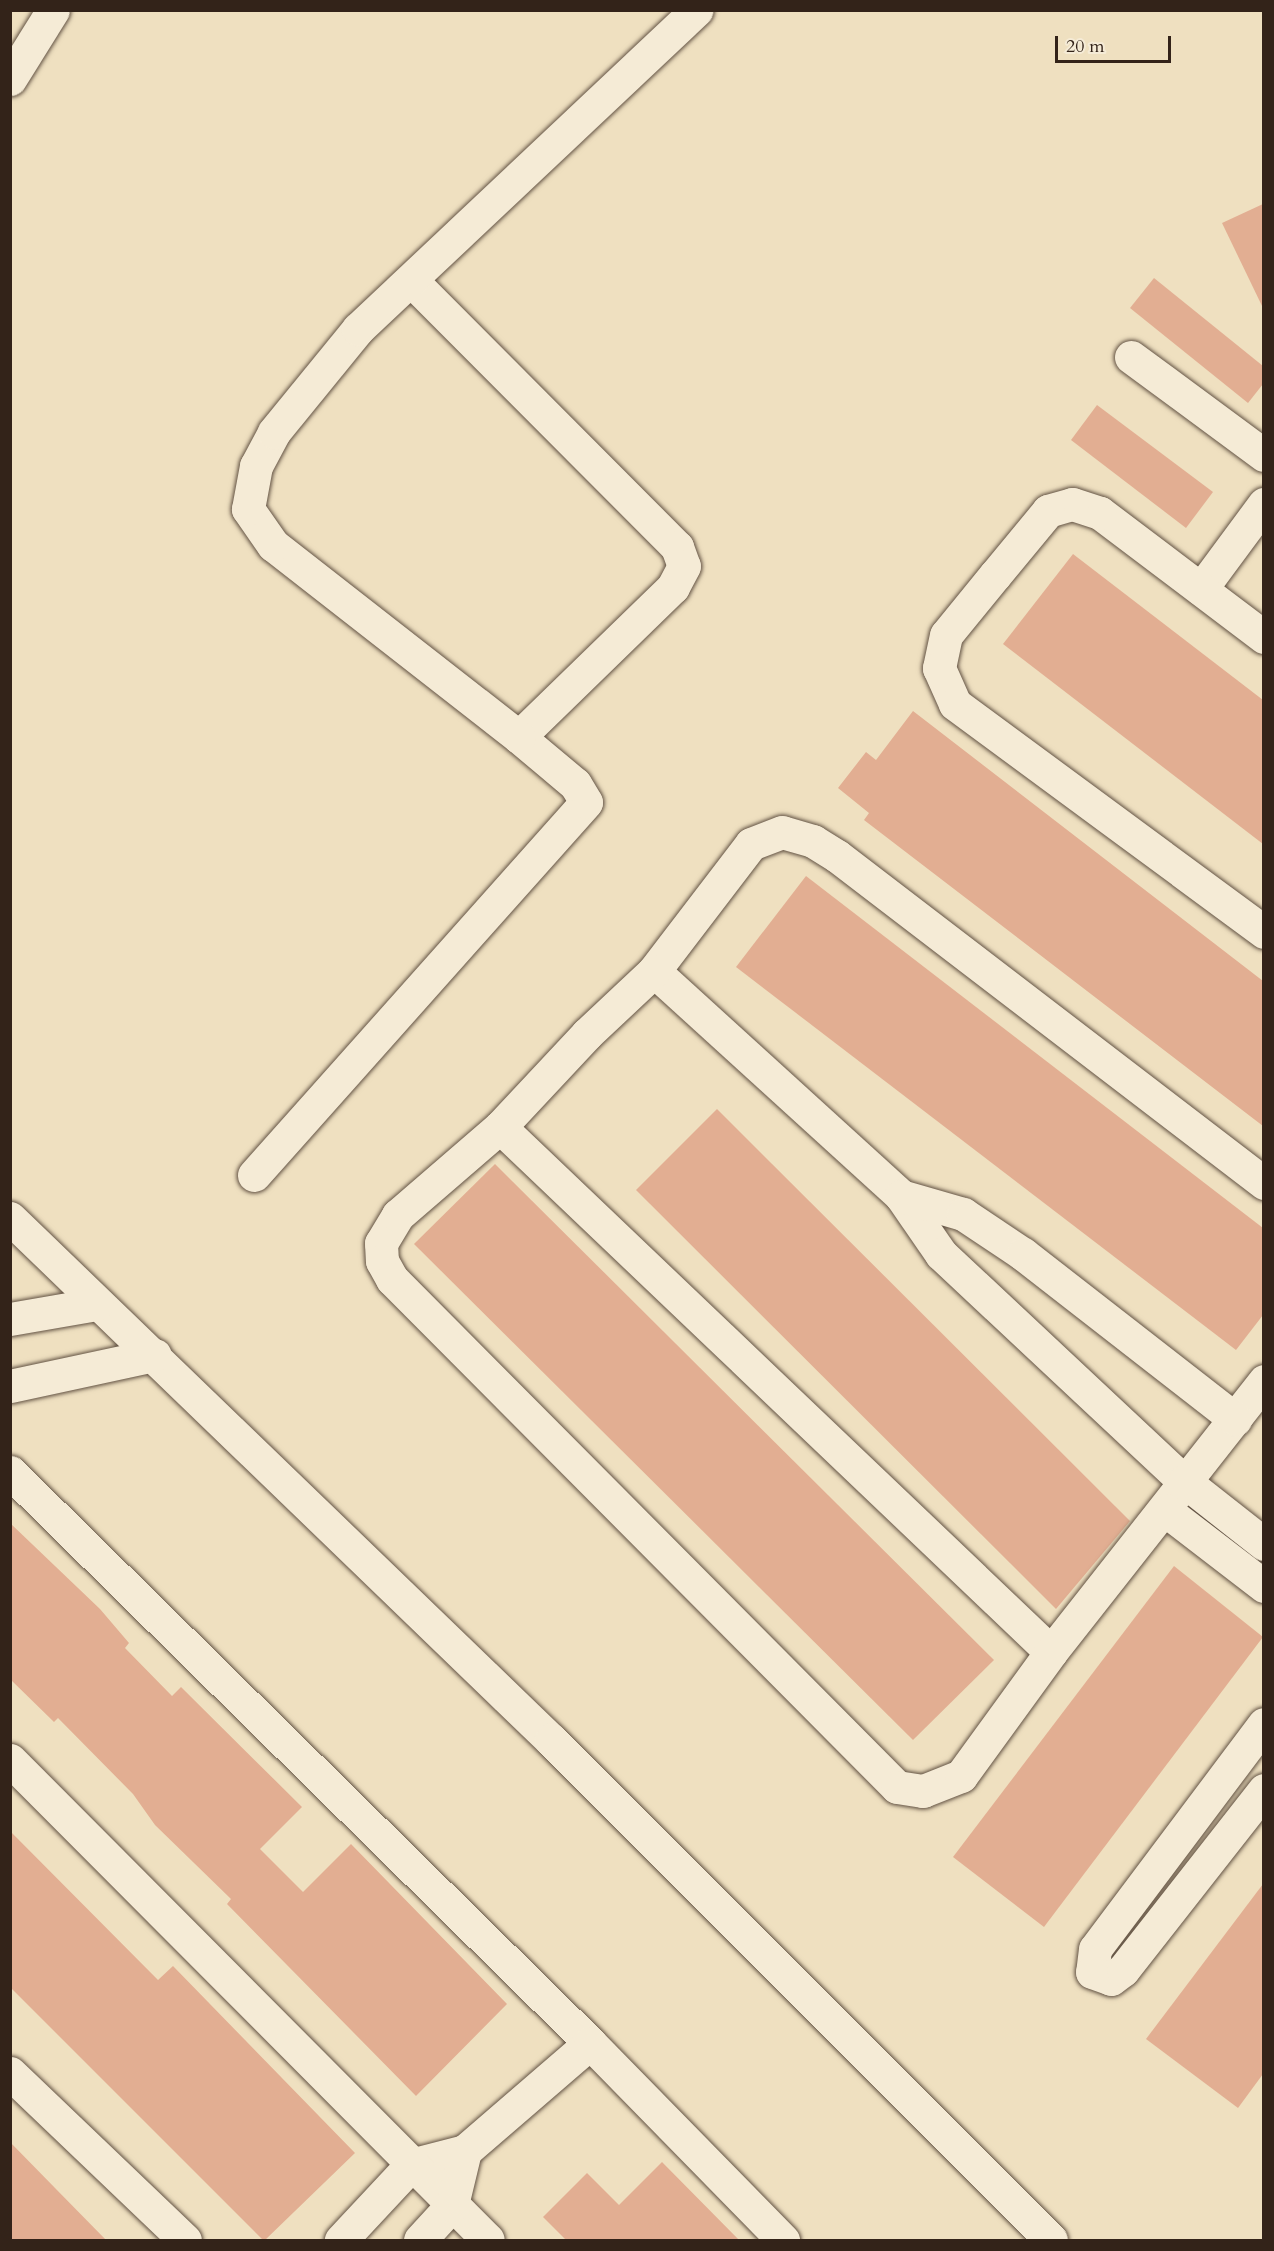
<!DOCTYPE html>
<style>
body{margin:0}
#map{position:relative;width:1274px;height:2251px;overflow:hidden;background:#efe0c0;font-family:Cardo,serif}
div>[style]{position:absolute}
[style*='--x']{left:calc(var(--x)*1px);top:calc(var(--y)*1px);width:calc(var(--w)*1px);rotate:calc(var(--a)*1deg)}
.building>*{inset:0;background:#e2ae92}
.roads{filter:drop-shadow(0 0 2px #625243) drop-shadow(0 0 2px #625243)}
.minor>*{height:33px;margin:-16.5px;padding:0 16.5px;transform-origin:16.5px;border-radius:16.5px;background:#f5ebd6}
span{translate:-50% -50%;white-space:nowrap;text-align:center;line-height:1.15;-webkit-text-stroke:6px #f5ebd6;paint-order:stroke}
.frame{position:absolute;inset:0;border:12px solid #332319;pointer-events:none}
.scale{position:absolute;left:1055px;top:36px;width:116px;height:27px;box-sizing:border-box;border:3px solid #332319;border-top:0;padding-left:8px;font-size:18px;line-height:21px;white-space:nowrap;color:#332319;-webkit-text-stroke:4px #f5ebd6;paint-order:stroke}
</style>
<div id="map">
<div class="building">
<div style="clip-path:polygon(1263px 204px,1263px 308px,1222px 223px)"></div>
<div style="clip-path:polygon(1154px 278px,1263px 366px,1263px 384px,1248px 403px,1130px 308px)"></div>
<div style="clip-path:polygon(1097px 405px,1213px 492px,1186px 528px,1071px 440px)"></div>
<div style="clip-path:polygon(1073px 554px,1263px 700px,1263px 844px,1003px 644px)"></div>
<div style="clip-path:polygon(913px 711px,1263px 981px,1263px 1126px,864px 820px,869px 813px,838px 788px,866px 752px,876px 760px)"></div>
<div style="clip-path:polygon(806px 876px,1263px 1228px,1263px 1315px,1236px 1350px,736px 967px)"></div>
<div style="clip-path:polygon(717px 1109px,1130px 1521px,1056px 1609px,636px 1190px)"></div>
<div style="clip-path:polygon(495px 1164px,994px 1660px,913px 1740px,414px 1244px)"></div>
<div style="clip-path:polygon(10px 1523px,100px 1609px,129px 1643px,125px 1648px,172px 1696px,181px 1687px,302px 1807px,260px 1849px,303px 1892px,351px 1844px,507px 2004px,416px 2096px,227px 1904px,231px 1899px,155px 1825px,133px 1794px,58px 1718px,54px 1722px,10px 1679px)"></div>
<div style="clip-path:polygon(1174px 1566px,1263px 1637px,1044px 1927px,953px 1857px)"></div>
<div style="clip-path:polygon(10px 1831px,158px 1980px,173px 1966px,355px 2153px,264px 2241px,10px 1987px)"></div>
<div style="clip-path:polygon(1263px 1884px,1263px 2074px,1238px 2108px,1146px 2039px)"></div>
<div style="clip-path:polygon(10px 2142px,55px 2188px,107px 2241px,10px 2241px)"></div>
<div style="clip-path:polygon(662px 2162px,740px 2241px,567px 2241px,543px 2217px,587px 2173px,619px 2205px)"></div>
</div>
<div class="roads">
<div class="minor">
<div style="--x:10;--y:79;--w:81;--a:-58.1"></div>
<div style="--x:411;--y:280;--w:377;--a:45.1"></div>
<div style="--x:677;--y:547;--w:20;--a:70"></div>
<div style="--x:684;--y:566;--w:24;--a:118"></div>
<div style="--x:673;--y:587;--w:215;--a:135.8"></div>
<div style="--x:1131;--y:357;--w:165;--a:36.4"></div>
<div style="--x:1201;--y:589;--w:106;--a:-53.5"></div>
<div style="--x:1264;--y:637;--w:206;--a:-142.9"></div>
<div style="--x:1100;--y:513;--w:29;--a:-162"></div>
<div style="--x:1072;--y:504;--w:25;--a:164"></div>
<div style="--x:1048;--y:511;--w:83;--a:129.6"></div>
<div style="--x:995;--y:575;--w:77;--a:129.2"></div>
<div style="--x:946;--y:635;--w:34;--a:102"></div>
<div style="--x:939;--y:668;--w:39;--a:66"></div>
<div style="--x:955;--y:704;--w:384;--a:36.4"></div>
<div style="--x:654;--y:971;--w:334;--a:42.3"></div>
<div style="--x:901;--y:1196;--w:70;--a:55.4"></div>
<div style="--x:941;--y:1254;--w:333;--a:43.1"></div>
<div style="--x:1184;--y:1481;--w:102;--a:38.2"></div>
<div style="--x:500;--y:1127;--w:761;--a:43.62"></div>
<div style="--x:254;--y:1175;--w:499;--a:-48.3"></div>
<div style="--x:586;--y:802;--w:21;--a:-121"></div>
<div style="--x:575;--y:784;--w:73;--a:-140"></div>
<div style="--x:519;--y:737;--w:312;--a:-142"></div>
<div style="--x:273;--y:545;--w:44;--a:-124.8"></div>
<div style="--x:248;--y:509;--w:44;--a:-79.5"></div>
<div style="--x:256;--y:466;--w:38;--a:-62"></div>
<div style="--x:274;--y:432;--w:133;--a:-50.8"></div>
<div style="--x:358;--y:329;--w:465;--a:-43.3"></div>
<div style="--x:1264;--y:1183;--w:538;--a:-142.55"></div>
<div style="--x:837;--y:856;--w:28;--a:-148"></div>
<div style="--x:813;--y:841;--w:32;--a:-164"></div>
<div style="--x:782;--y:832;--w:33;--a:159"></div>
<div style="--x:751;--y:844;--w:160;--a:127.4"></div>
<div style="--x:654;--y:971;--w:92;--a:136.8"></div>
<div style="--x:587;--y:1034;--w:127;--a:133.1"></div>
<div style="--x:500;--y:1127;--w:135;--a:139.2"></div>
<div style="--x:398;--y:1215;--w:33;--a:121"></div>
<div style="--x:381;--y:1243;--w:18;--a:87"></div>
<div style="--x:382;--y:1261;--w:21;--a:61"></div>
<div style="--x:392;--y:1279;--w:716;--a:45.17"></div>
<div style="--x:897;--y:1787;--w:26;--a:9"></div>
<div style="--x:923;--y:1791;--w:41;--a:-21.5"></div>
<div style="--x:961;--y:1776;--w:153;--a:-54"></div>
<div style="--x:1051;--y:1652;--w:345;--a:-51.8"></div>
<div style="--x:901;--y:1196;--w:65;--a:16.2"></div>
<div style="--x:963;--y:1214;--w:72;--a:33.7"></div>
<div style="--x:1023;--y:1254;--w:269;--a:37.9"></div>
<div style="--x:10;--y:1218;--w:752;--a:43.98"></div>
<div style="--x:551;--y:1740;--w:707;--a:45"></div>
<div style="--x:10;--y:1319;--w:88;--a:-9.8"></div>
<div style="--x:10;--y:1386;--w:148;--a:-12.1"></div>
<div style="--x:10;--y:1472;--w:814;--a:44.55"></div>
<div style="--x:590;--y:2043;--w:165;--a:139.2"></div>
<div style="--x:465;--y:2151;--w:56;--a:165.5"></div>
<div style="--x:411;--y:2165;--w:103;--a:133"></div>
<div style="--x:1165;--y:1510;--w:125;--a:37.5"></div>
<div style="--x:1264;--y:1724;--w:281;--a:126.9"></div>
<div style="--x:1095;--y:1949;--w:23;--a:97"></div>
<div style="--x:1092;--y:1972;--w:20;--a:20"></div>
<div style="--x:1111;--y:1979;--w:15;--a:-37"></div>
<div style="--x:1123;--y:1970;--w:229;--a:-51.9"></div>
<div style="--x:10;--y:1760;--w:677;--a:45.12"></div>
<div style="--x:590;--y:2043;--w:276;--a:45.6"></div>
<div style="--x:10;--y:2073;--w:242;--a:43.7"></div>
<div style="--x:420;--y:2240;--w:47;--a:-47.6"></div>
<div style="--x:452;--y:2205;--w:56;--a:-76.5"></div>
</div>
</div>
<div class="frame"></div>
<div class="scale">20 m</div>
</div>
